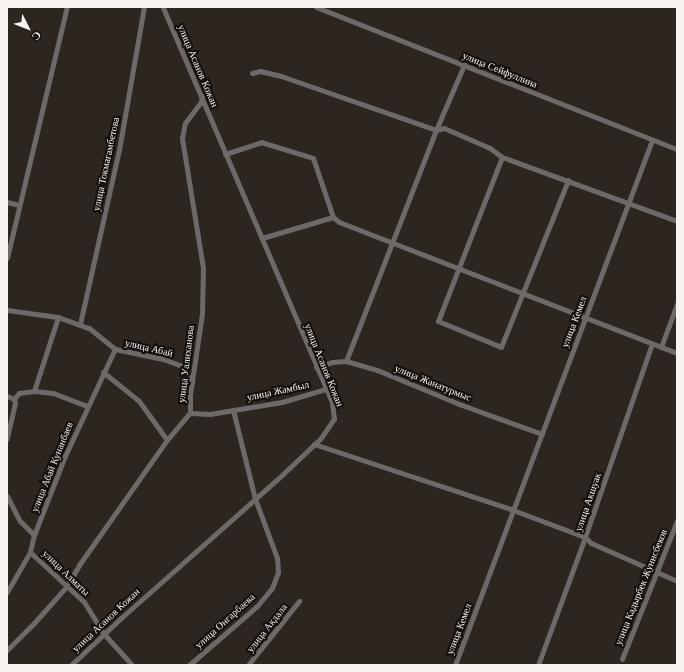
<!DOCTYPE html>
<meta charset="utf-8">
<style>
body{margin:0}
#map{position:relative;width:684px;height:672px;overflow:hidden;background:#2c2520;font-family:Georgia,serif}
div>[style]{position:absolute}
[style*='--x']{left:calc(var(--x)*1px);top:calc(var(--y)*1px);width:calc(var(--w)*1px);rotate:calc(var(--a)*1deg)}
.minor>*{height:5px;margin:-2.5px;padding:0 2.5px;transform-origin:2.5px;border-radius:2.5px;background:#6e6969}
span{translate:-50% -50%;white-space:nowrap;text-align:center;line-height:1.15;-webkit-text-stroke:4px #120f0d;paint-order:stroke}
.street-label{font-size:10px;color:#f8f3f0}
.frame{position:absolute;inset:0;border:8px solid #f8f3f0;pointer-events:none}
.north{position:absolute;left:8px;top:8px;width:40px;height:40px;-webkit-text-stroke:3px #120f0d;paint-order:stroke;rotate:132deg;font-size:11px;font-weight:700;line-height:16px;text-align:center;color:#f8f3f0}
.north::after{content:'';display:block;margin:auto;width:14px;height:18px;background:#f8f3f0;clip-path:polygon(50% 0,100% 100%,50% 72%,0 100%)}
</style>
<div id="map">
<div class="minor">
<div style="--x:316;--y:7;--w:388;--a:21.5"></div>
<div style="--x:252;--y:73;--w:8;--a:-14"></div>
<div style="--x:260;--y:71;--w:22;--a:13"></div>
<div style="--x:281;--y:76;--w:164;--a:19.2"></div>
<div style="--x:436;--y:130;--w:8;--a:-14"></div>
<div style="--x:444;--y:128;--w:50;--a:23.5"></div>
<div style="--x:490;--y:148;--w:15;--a:37"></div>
<div style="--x:502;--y:157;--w:186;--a:20.1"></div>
<div style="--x:225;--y:154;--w:38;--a:-18"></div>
<div style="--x:261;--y:142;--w:54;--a:17.1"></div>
<div style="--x:313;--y:158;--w:62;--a:71.3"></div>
<div style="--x:502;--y:157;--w:176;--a:111.3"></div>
<div style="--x:438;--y:321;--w:68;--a:22.4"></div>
<div style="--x:501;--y:347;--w:180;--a:-68.1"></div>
<div style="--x:7;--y:202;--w:12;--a:14"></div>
<div style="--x:262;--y:238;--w:74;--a:-16.5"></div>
<div style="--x:333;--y:217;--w:8;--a:40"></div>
<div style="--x:339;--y:222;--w:362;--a:21.2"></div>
<div style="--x:7;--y:258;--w:258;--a:-76.6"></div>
<div style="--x:7;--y:310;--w:51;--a:7.8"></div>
<div style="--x:58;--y:317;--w:33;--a:20"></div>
<div style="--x:89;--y:328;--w:33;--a:39"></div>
<div style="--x:115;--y:349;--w:49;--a:11.8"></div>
<div style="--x:163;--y:359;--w:20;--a:20"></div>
<div style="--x:182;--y:366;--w:19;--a:58"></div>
<div style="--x:80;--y:324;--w:178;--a:-77.4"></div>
<div style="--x:119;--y:150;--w:145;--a:-80.1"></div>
<div style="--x:661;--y:347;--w:46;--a:-69.6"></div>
<div style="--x:346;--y:361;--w:248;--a:-68.7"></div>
<div style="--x:436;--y:130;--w:71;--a:-66.7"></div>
<div style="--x:316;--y:367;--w:17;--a:-17"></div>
<div style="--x:332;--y:362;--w:14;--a:-4"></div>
<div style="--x:346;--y:361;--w:32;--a:16"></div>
<div style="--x:377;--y:370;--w:89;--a:22.5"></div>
<div style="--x:459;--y:404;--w:88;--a:19.9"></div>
<div style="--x:103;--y:372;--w:46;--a:38.9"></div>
<div style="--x:139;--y:401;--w:48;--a:54.3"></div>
<div style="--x:34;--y:391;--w:78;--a:-72"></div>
<div style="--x:7;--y:396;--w:8;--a:23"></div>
<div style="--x:14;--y:399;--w:4;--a:76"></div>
<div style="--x:15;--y:403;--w:37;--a:103"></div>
<div style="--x:14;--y:399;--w:8;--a:-50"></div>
<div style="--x:19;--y:393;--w:15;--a:-8"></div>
<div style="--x:34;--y:391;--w:19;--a:6"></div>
<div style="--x:53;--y:393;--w:36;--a:21"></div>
<div style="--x:190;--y:413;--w:20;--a:3"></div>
<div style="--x:210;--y:414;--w:73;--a:-9.5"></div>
<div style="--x:282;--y:402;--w:46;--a:-16.5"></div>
<div style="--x:314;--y:444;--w:210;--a:18.3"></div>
<div style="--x:513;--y:510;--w:77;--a:20.6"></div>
<div style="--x:585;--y:537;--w:8;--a:45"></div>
<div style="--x:591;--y:543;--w:94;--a:23.8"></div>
<div style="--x:7;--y:496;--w:28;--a:63"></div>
<div style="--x:20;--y:521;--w:20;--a:45"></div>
<div style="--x:30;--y:552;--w:74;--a:42.8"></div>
<div style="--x:84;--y:602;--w:38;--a:58"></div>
<div style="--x:104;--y:634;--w:42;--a:47.9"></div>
<div style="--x:7;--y:592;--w:46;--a:-60.1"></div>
<div style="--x:30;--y:552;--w:17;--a:-77"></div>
<div style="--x:34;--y:535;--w:85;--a:-68.6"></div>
<div style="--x:65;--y:456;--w:118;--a:-65"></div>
<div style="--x:7;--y:650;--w:38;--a:-45"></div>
<div style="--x:34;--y:623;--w:50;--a:-48.3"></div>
<div style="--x:67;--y:586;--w:24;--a:-60"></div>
<div style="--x:79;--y:565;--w:153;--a:-54.9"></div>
<div style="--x:167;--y:440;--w:35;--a:-50"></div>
<div style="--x:190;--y:413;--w:18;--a:-90"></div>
<div style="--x:190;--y:395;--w:82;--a:-81.6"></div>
<div style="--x:202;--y:314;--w:46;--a:-88.8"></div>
<div style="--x:203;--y:268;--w:132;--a:-99.2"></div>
<div style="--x:182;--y:138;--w:15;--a:-79"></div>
<div style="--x:185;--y:123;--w:26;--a:-53"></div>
<div style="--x:201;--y:102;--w:6;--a:-81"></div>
<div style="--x:622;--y:659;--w:149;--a:-68.3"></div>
<div style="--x:71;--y:665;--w:69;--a:-43.2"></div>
<div style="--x:121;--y:618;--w:217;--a:-41.6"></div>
<div style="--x:283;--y:474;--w:52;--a:-43.5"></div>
<div style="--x:321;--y:438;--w:23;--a:-56"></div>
<div style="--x:334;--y:419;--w:17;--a:-97"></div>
<div style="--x:332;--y:402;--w:430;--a:-113.2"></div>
<div style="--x:189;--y:665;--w:90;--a:-40.9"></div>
<div style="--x:257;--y:606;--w:23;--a:-50"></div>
<div style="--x:272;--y:588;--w:17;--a:-69"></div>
<div style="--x:278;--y:572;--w:14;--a:-94"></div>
<div style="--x:277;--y:558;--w:63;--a:-110.4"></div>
<div style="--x:255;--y:499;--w:92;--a:-103.9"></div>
<div style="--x:248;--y:665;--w:82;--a:-51.4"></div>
<div style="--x:455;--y:665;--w:561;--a:-69.43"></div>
<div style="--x:538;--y:665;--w:136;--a:-69.8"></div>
<div style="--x:585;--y:537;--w:204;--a:-70.9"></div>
</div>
<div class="street-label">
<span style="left:198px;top:66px;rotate:67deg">улица Асанов Кожан</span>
<span style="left:500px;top:70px;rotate:22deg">улица Сейфуллина</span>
<span style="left:106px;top:164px;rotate:-78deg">улица Токмагамбетова</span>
<span style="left:574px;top:322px;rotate:-69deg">улица Кемел</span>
<span style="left:149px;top:348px;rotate:13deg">улица Абай</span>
<span style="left:186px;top:364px;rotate:-83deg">улица Уалиханова</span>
<span style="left:324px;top:365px;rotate:68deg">улица Асанов Кожан</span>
<span style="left:433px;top:383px;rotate:22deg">улица Жанатурмыс</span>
<span style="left:278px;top:391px;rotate:-12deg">улица Жамбыл</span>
<span style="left:52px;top:467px;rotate:-68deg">улица Абай Кунанбаев</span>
<span style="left:588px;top:502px;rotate:-71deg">улица Акшуак</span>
<span style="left:66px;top:573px;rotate:44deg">улица Алматы</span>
<span style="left:641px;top:587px;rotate:-68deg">улица Кадырбек Жунисбеков</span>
<span style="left:106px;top:620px;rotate:-43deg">улица Асанов Кожан</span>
<span style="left:225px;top:621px;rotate:-42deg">улица Онгарбаева</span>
<span style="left:267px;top:628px;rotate:-52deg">улица Акдала</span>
<span style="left:459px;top:629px;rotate:-69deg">улица Кемел</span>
</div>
<div class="frame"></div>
<div class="north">С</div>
</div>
